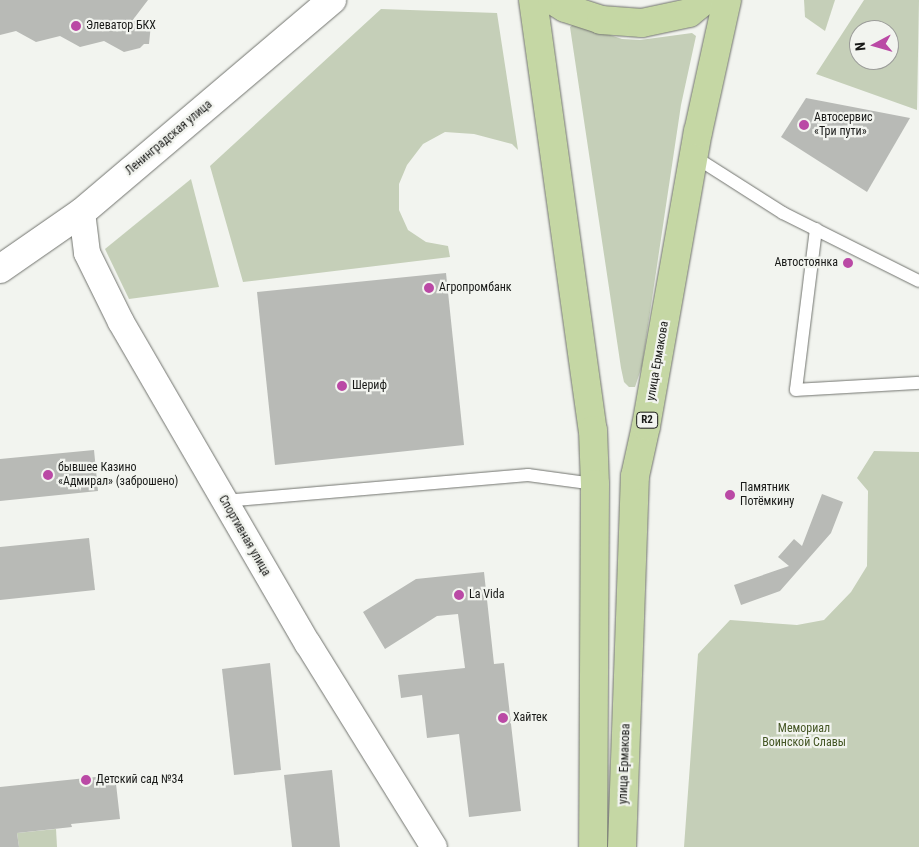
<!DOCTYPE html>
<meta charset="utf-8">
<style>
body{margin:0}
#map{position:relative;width:919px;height:847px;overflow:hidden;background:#f2f4ef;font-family:"Roboto Condensed",sans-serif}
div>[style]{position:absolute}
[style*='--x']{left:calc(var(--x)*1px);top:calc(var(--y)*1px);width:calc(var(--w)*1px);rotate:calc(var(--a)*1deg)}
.green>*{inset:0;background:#c5cfb8}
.building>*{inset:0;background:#b8bab6}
.roads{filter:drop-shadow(0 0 1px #71736e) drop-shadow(0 0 1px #71736e)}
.lane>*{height:12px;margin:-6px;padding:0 6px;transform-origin:6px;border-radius:6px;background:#fff}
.street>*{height:26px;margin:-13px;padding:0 13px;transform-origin:13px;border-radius:13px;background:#fff}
.secondary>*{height:28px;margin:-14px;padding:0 14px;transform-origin:14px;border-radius:14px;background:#fff}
.primary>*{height:28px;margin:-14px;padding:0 14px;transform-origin:14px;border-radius:14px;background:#c5d7a4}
.dots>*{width:14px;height:14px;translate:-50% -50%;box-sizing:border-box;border:2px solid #f2f4ef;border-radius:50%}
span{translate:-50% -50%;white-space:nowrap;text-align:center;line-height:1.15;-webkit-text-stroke:4.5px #f2f4ef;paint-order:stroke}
.shield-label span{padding:1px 4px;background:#f2f4ef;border:1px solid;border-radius:4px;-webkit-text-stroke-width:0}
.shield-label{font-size:11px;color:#181917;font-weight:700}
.poi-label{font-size:12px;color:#181917}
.left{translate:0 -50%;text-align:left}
.right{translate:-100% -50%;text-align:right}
.street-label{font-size:12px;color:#181917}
.park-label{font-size:12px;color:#445624}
.north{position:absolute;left:849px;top:20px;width:50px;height:50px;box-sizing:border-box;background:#f2f4ef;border:1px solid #9b9c99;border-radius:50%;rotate:264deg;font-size:14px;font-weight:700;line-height:20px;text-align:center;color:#181917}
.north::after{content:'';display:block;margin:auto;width:18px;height:22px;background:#ba49a5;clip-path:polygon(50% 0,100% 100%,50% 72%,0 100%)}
</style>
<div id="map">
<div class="green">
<div style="clip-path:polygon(804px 0,835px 0,825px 31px,805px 17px)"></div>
<div style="clip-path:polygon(evenodd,864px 0,919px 0,917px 110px,816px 74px,864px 0,859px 30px,889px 30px,889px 60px,859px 60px,859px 30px)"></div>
<div style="clip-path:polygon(381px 9px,497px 13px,518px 150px,512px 144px,474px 134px,445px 132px,423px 144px,407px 165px,399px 184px,399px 210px,408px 230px,426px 242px,448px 246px,450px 257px,243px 282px,210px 166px)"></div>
<div style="clip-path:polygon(575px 23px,622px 39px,640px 40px,692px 33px,696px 36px,681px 105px,642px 366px,635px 387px,629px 387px,624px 382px,621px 368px,570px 27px)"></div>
<div style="clip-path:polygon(191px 179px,219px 287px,129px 299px,105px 249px)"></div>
<div style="clip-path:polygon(874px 451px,919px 452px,919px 847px,684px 847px,698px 654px,730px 620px,797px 625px,824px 620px,851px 592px,867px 566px,868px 491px,857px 478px)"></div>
<div style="clip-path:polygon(56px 829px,57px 847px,19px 847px,17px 833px)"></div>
</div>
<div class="building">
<div style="clip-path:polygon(0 0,148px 0,132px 21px,151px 24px,149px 44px,144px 44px,140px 48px,124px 52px,104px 41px,80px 47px,60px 36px,36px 42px,16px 31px,0 35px)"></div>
<div style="clip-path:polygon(806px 98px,910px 118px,867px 192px,781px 137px)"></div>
<div style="clip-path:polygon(446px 273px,464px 445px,275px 465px,257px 292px)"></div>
<div style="clip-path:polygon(94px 450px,98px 491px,0 501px,0 459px)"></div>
<div style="clip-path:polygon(822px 494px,843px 502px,831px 533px,780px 591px,741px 605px,734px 585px,789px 566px,778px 557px,794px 539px,802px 546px)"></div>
<div style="clip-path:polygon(89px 538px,95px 590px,0 600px,0 547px)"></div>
<div style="clip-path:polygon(484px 572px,494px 664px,504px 663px,521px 811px,469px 817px,459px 734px,427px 738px,422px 695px,401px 698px,398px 675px,465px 668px,458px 614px,437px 616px,385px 649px,363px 612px,416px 579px)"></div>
<div style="clip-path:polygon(270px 663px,281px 770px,234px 775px,222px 669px)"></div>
<div style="clip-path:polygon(332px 770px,340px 847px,292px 847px,284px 775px)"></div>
<div style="clip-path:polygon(115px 775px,120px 819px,71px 824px,72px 827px,17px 833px,19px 847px,0 847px,0 787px)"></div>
</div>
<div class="roads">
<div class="lane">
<div style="--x:695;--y:157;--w:104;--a:32.5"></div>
<div style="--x:783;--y:213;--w:152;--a:26.6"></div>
<div style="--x:816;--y:229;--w:162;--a:97.1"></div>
<div style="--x:796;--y:390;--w:123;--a:-3.3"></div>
<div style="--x:224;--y:501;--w:305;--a:-4.9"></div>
<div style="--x:528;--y:475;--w:68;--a:7.7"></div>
</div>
<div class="street">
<div style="--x:82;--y:212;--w:41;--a:83"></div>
<div style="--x:87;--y:253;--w:77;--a:63.8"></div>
<div style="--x:121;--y:322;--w:372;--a:59.9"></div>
<div style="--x:308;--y:644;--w:239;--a:58.2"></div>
</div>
<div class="secondary">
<div style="--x:0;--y:269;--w:100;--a:-34.8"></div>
<div style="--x:82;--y:212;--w:328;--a:-40.3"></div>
</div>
<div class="primary">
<div style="--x:533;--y:0;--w:434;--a:82.1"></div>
<div style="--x:593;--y:430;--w:54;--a:87.9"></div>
<div style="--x:595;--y:484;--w:363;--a:90.3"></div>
<div style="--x:552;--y:0;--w:15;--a:32"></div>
<div style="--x:565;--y:8;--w:38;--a:18"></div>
<div style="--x:601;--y:20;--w:41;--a:4.2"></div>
<div style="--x:642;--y:23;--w:48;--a:-12"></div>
<div style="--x:689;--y:13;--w:21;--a:-39"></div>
<div style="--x:622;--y:847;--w:371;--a:-88"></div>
<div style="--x:635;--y:476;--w:51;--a:-77.6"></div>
<div style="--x:646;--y:426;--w:299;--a:-80"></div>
<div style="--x:698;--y:132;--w:135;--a:-77.6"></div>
</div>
</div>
<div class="dots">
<div style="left:76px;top:26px;background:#ba49a5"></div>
<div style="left:804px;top:125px;background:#ba49a5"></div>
<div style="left:848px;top:263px;background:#ba49a5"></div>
<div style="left:429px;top:288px;background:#ba49a5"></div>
<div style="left:342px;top:386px;background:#ba49a5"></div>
<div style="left:48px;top:475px;background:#ba49a5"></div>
<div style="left:730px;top:495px;background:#ba49a5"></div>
<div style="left:459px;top:595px;background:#ba49a5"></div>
<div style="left:503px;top:718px;background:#ba49a5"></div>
<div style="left:86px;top:780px;background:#ba49a5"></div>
</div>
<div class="shield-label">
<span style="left:647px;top:420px">R2</span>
</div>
<div class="poi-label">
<span class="left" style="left:86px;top:26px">Элеватор БКХ</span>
<span class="left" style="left:814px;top:125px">Автосервис<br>«Три пути»</span>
<span class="right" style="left:838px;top:263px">Автостоянка</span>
<span class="left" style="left:439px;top:288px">Агропромбанк</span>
<span class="left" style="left:352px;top:386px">Шериф</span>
<span class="left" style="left:58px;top:475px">бывшее Казино<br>«Адмирал» (заброшено)</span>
<span class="left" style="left:740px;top:495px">Памятник<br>Потёмкину</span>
<span class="left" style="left:469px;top:595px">La Vida</span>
<span class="left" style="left:513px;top:718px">Хайтек</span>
<span class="left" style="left:96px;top:780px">Детский сад №34</span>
</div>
<div class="street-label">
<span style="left:169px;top:138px;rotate:-40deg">Ленинградская улица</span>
<span style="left:658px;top:361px;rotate:-80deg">улица Ермакова</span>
<span style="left:244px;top:536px;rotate:60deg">Спортивная улица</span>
<span style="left:625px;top:764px;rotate:-88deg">улица Ермакова</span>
</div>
<div class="park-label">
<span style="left:804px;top:736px">Мемориал<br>Воинской Славы</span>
</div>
<div class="north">N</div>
</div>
